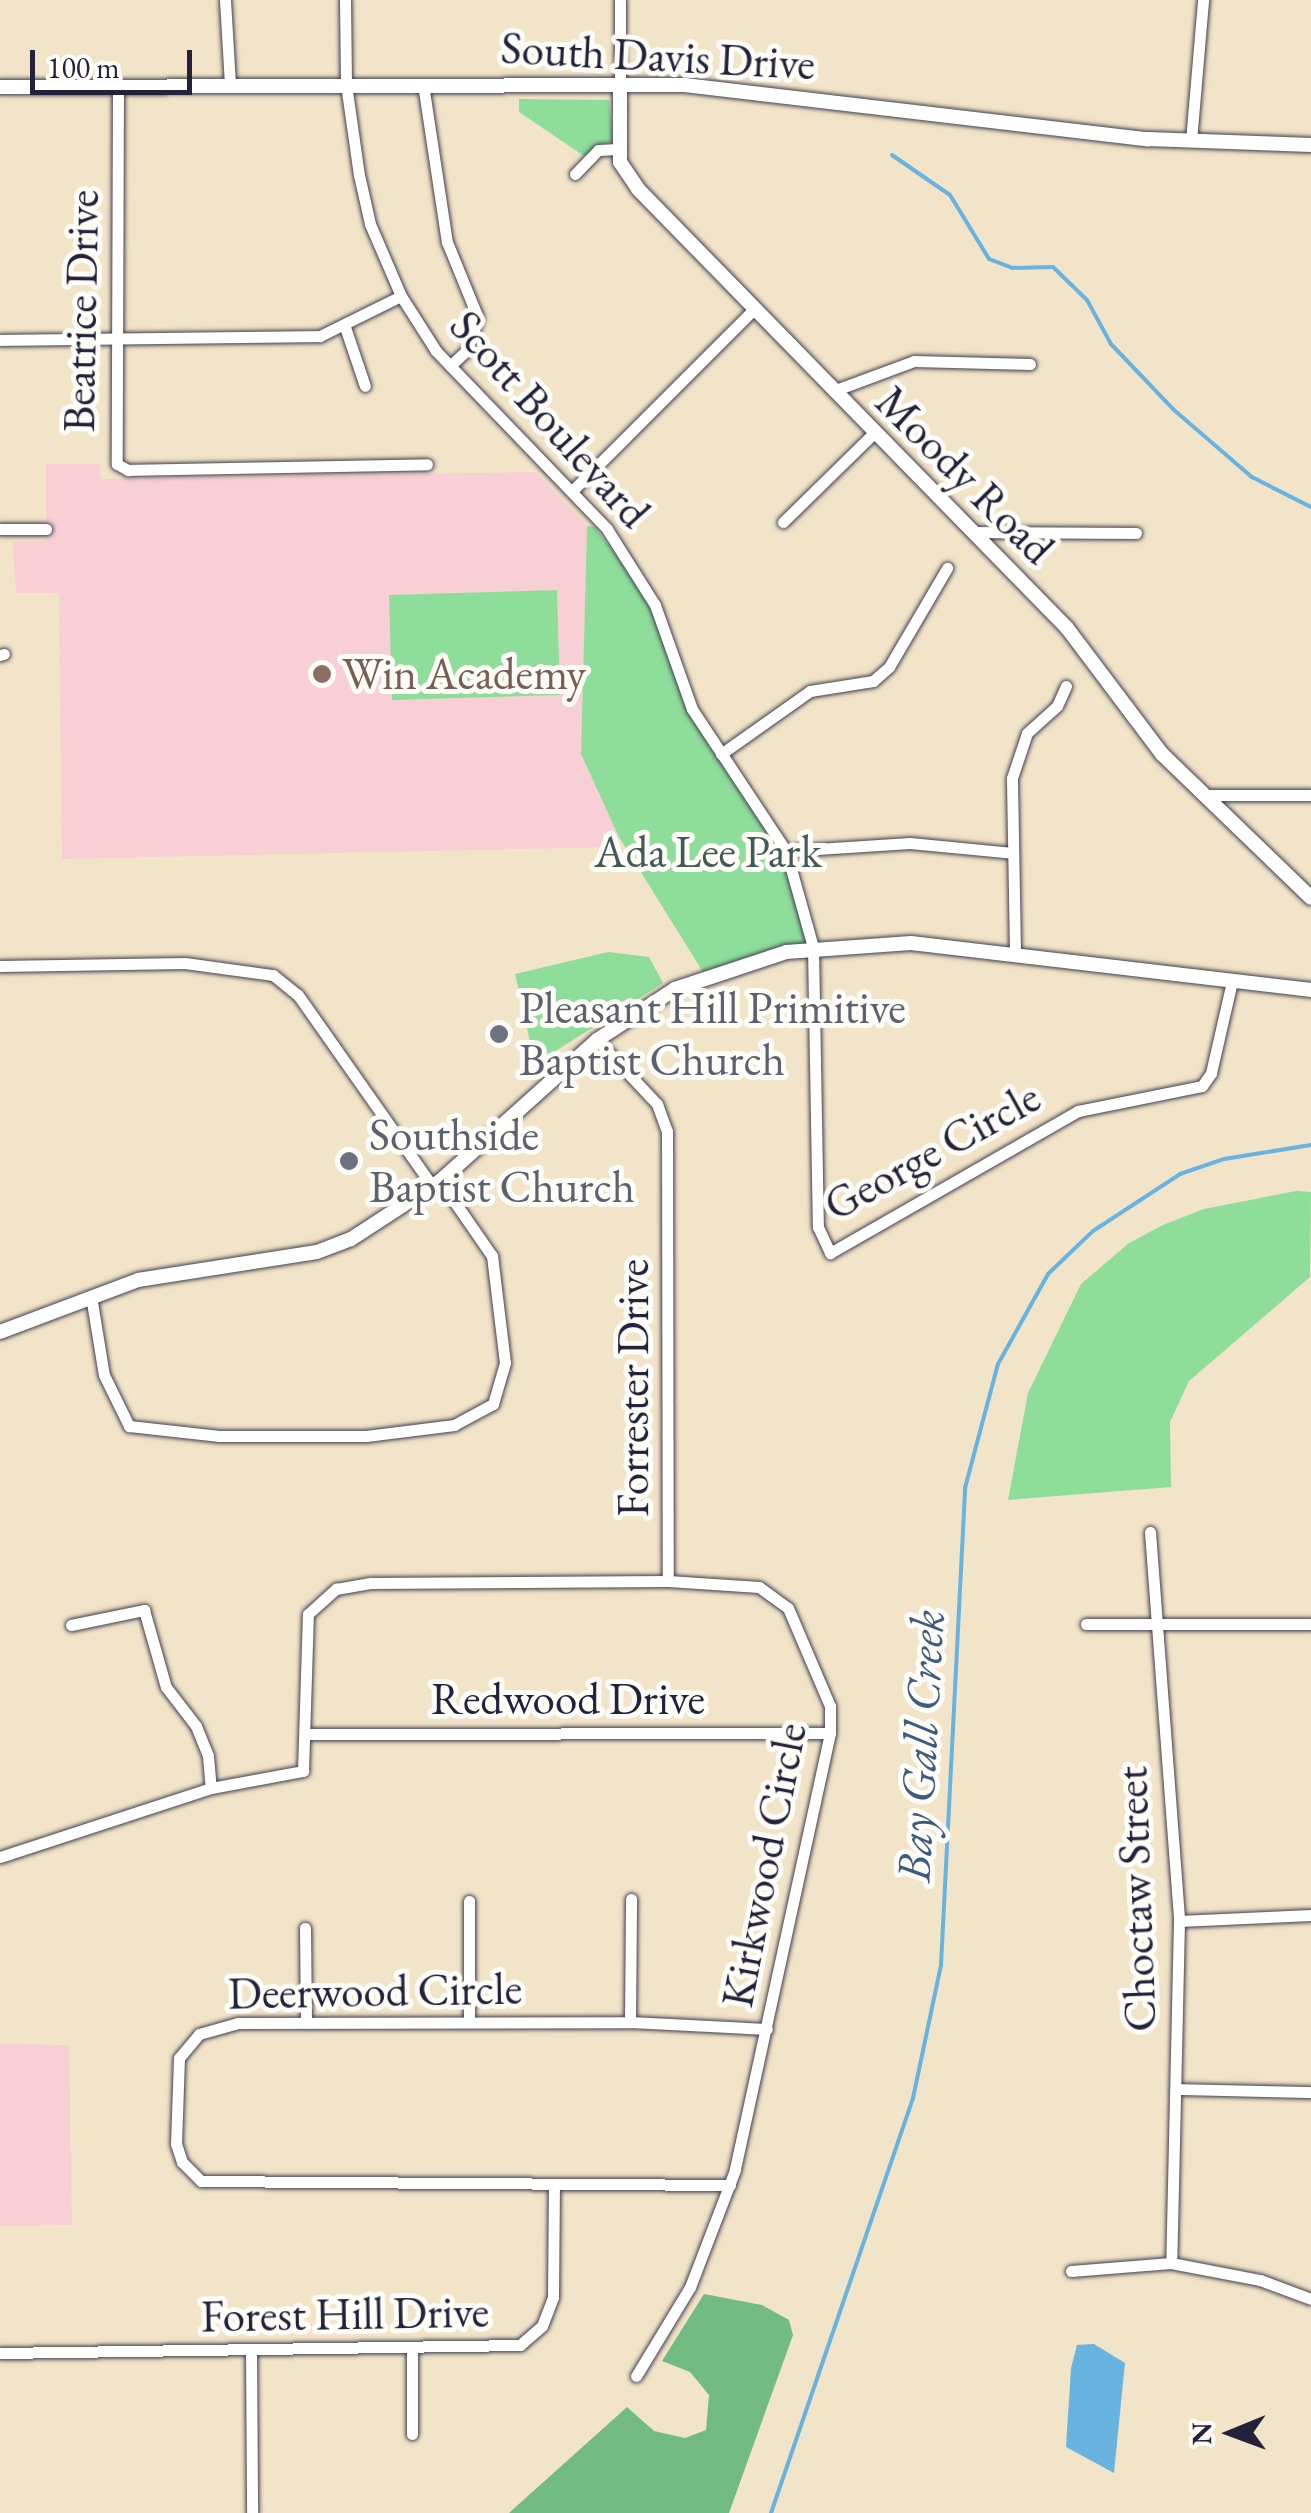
<!DOCTYPE html>
<style>
body{margin:0}
#map{position:relative;width:1311px;height:2513px;overflow:hidden;background:#f2e4c8;font-family:"EB Garamond",serif}
div>[style]{position:absolute}
[style*='--x']{left:calc(var(--x)*1px);top:calc(var(--y)*1px);width:calc(var(--w)*1px);rotate:calc(var(--a)*1deg)}
.built>*{inset:0;background:#f7cfd5}
.green>*{inset:0;background:#8edd9b}
.forest>*{inset:0;background:#72bc83}
.water>*{inset:0;background:#69b3e1}
.stream>*{height:4px;margin:-2px;padding:0 2px;transform-origin:2px;border-radius:2px;background:#69b3e1}
.roads{filter:drop-shadow(0 0 2px #413f50) drop-shadow(0 0 2px #413f50)}
.minor>*{height:11px;margin:-5.5px;padding:0 5.5px;transform-origin:5.5px;border-radius:5.5px;background:#fff}
.tertiary>*{height:14px;margin:-7px;padding:0 7px;transform-origin:7px;border-radius:7px;background:#fff}
.dots>*{width:28px;height:28px;translate:-50% -50%;box-sizing:border-box;border:5px solid #fdfcf7;border-radius:50%}
span{translate:-50% -50%;white-space:nowrap;text-align:center;line-height:1.15;-webkit-text-stroke:10px #fdfcf7;paint-order:stroke}
.street-label{font-size:45px;color:#22223b}
.education-label{font-size:45px;color:#785e54}
.left{translate:0 -50%;text-align:left}
.park-label{font-size:45px;color:#425a58}
.worship-label{font-size:45px;color:#5b616d}
.water-label{font-size:48px;color:#3e5c7d;font-style:italic}
.north{position:absolute;left:1181px;top:2383px;width:100px;height:100px;-webkit-text-stroke:8px #fdfcf7;paint-order:stroke;rotate:269deg;font-size:28px;font-weight:700;line-height:40px;text-align:center;color:#22223b}
.north::after{content:'';display:block;margin:auto;width:35px;height:45px;background:#22223b;clip-path:polygon(50% 0,100% 100%,50% 72%,0 100%)}
.scale{position:absolute;left:30px;top:50px;width:162px;height:45px;box-sizing:border-box;border:5px solid #22223b;border-top:0;padding-left:12px;font-size:30px;line-height:35px;white-space:nowrap;color:#22223b;-webkit-text-stroke:8px #fdfcf7;paint-order:stroke}
</style>
<div id="map">
<div class="built">
<div style="clip-path:polygon(46px 464px,100px 464px,101px 479px,535px 472px,587px 526px,581px 754px,619px 837px,615px 847px,62px 859px,59px 593px,16px 593px,13px 542px,46px 541px)"></div>
<div style="clip-path:polygon(0 2044px,69px 2045px,72px 2225px,0 2226px)"></div>
</div>
<div class="green">
<div style="clip-path:polygon(519px 99px,609px 100px,613px 140px,584px 156px,519px 112px)"></div>
<div style="clip-path:polygon(587px 526px,595px 527px,653px 605px,690px 710px,784px 851px,810px 944px,703px 972px,619px 837px,581px 754px)"></div>
<div style="clip-path:polygon(557px 590px,560px 695px,392px 700px,389px 595px)"></div>
<div style="clip-path:polygon(608px 952px,649px 957px,663px 983px,535px 1064px,515px 974px)"></div>
<div style="clip-path:polygon(1296px 1191px,1311px 1192px,1310px 1277px,1189px 1381px,1170px 1422px,1171px 1487px,1008px 1500px,1028px 1393px,1081px 1284px,1129px 1243px,1163px 1225px,1204px 1209px)"></div>
</div>
<div class="forest">
<div style="clip-path:polygon(704px 2294px,762px 2305px,789px 2320px,793px 2335px,729px 2513px,509px 2513px,627px 2407px,654px 2431px,685px 2438px,706px 2430px,709px 2395px,690px 2372px,662px 2361px)"></div>
</div>
<div class="water">
<div style="clip-path:polygon(1094px 2344px,1125px 2363px,1114px 2473px,1066px 2447px,1071px 2368px,1077px 2345px)"></div>
</div>
<div class="stream">
<div style="--x:892;--y:155;--w:70;--a:34.6"></div>
<div style="--x:950;--y:195;--w:75;--a:58.6"></div>
<div style="--x:989;--y:259;--w:25;--a:21"></div>
<div style="--x:1012;--y:268;--w:41;--a:-1.4"></div>
<div style="--x:1053;--y:267;--w:47;--a:44.1"></div>
<div style="--x:1087;--y:300;--w:50;--a:61.4"></div>
<div style="--x:1111;--y:344;--w:91;--a:46.3"></div>
<div style="--x:1174;--y:410;--w:103;--a:40.7"></div>
<div style="--x:1252;--y:477;--w:66;--a:27"></div>
<div style="--x:771;--y:2513;--w:439;--a:-71.1"></div>
<div style="--x:913;--y:2098;--w:136;--a:-78.1"></div>
<div style="--x:941;--y:1965;--w:478;--a:-87.1"></div>
<div style="--x:965;--y:1488;--w:128;--a:-75.1"></div>
<div style="--x:998;--y:1364;--w:103;--a:-60.9"></div>
<div style="--x:1048;--y:1274;--w:62;--a:-43.7"></div>
<div style="--x:1093;--y:1231;--w:104;--a:-33.2"></div>
<div style="--x:1180;--y:1174;--w:46;--a:-18.8"></div>
<div style="--x:1224;--y:1159;--w:88;--a:-9.1"></div>
</div>
<div class="roads">
<div class="minor">
<div style="--x:225;--y:0;--w:84;--a:86.6"></div>
<div style="--x:345;--y:0;--w:84;--a:89.3"></div>
<div style="--x:346;--y:84;--w:92;--a:81.9"></div>
<div style="--x:359;--y:175;--w:50;--a:77.3"></div>
<div style="--x:370;--y:224;--w:78;--a:66.7"></div>
<div style="--x:401;--y:296;--w:65;--a:57.5"></div>
<div style="--x:436;--y:351;--w:247;--a:46.1"></div>
<div style="--x:607;--y:529;--w:90;--a:57.7"></div>
<div style="--x:655;--y:605;--w:110;--a:70.4"></div>
<div style="--x:692;--y:709;--w:170;--a:56.5"></div>
<div style="--x:786;--y:851;--w:100;--a:74.3"></div>
<div style="--x:813;--y:947;--w:280;--a:89"></div>
<div style="--x:818;--y:1227;--w:29;--a:65"></div>
<div style="--x:830;--y:1253;--w:286;--a:-29.8"></div>
<div style="--x:1078;--y:1111;--w:126;--a:-11.4"></div>
<div style="--x:1202;--y:1086;--w:16;--a:-55"></div>
<div style="--x:1211;--y:1073;--w:94;--a:-77.1"></div>
<div style="--x:620;--y:83;--w:83;--a:-90"></div>
<div style="--x:423;--y:84;--w:160;--a:81.4"></div>
<div style="--x:447;--y:242;--w:82;--a:67.8"></div>
<div style="--x:478;--y:318;--w:34;--a:109"></div>
<div style="--x:467;--y:350;--w:23;--a:137"></div>
<div style="--x:118;--y:86;--w:378;--a:90.2"></div>
<div style="--x:117;--y:464;--w:13;--a:29"></div>
<div style="--x:128;--y:470;--w:299;--a:-1.1"></div>
<div style="--x:1191;--y:141;--w:142;--a:-85.1"></div>
<div style="--x:575;--y:174;--w:33;--a:-46"></div>
<div style="--x:598;--y:150;--w:20;--a:-3"></div>
<div style="--x:345;--y:327;--w:62;--a:71.3"></div>
<div style="--x:0;--y:340;--w:320;--a:-0.7"></div>
<div style="--x:320;--y:336;--w:90;--a:-26.3"></div>
<div style="--x:833;--y:391;--w:86;--a:-20.3"></div>
<div style="--x:914;--y:361;--w:116;--a:1.5"></div>
<div style="--x:572;--y:491;--w:257;--a:-45"></div>
<div style="--x:783;--y:522;--w:126;--a:-44.4"></div>
<div style="--x:0;--y:529;--w:46;--a:0"></div>
<div style="--x:972;--y:532;--w:164;--a:0.3"></div>
<div style="--x:0;--y:655;--w:4;--a:-14"></div>
<div style="--x:721;--y:754;--w:109;--a:-35.3"></div>
<div style="--x:810;--y:691;--w:64;--a:-9"></div>
<div style="--x:873;--y:681;--w:21;--a:-41"></div>
<div style="--x:889;--y:667;--w:115;--a:-59.6"></div>
<div style="--x:1203;--y:795;--w:108;--a:0"></div>
<div style="--x:786;--y:851;--w:124;--a:-3.7"></div>
<div style="--x:910;--y:843;--w:103;--a:5.5"></div>
<div style="--x:1015;--y:952;--w:174;--a:-91"></div>
<div style="--x:1012;--y:778;--w:47;--a:-71.6"></div>
<div style="--x:1027;--y:733;--w:40;--a:-42"></div>
<div style="--x:1057;--y:706;--w:22;--a:-66"></div>
<div style="--x:0;--y:966;--w:185;--a:-0.9"></div>
<div style="--x:185;--y:963;--w:89;--a:7.8"></div>
<div style="--x:273;--y:975;--w:32;--a:39"></div>
<div style="--x:298;--y:995;--w:233;--a:54.9"></div>
<div style="--x:597;--y:1040;--w:88;--a:46.8"></div>
<div style="--x:657;--y:1104;--w:29;--a:70"></div>
<div style="--x:667;--y:1131;--w:450;--a:89.9"></div>
<div style="--x:91;--y:1296;--w:80;--a:80.7"></div>
<div style="--x:104;--y:1375;--w:57;--a:63.9"></div>
<div style="--x:129;--y:1426;--w:91;--a:6.3"></div>
<div style="--x:219;--y:1436;--w:147;--a:0"></div>
<div style="--x:366;--y:1436;--w:89;--a:-7.1"></div>
<div style="--x:454;--y:1425;--w:44;--a:-28.3"></div>
<div style="--x:493;--y:1404;--w:43;--a:-73.7"></div>
<div style="--x:505;--y:1363;--w:108;--a:-96.9"></div>
<div style="--x:492;--y:1256;--w:91;--a:-124.7"></div>
<div style="--x:1150;--y:1532;--w:390;--a:85.7"></div>
<div style="--x:1179;--y:1921;--w:342;--a:91.3"></div>
<div style="--x:1086;--y:1624;--w:225;--a:0"></div>
<div style="--x:71;--y:1625;--w:75;--a:-11.6"></div>
<div style="--x:144;--y:1610;--w:80;--a:74.1"></div>
<div style="--x:166;--y:1687;--w:49;--a:52.4"></div>
<div style="--x:196;--y:1726;--w:32;--a:68"></div>
<div style="--x:208;--y:1756;--w:32;--a:85"></div>
<div style="--x:306;--y:1734;--w:524;--a:-0.11"></div>
<div style="--x:0;--y:1857;--w:222;--a:-18.1"></div>
<div style="--x:211;--y:1788;--w:94;--a:-10.5"></div>
<div style="--x:303;--y:1771;--w:157;--a:-88.2"></div>
<div style="--x:308;--y:1614;--w:38;--a:-42"></div>
<div style="--x:336;--y:1589;--w:36;--a:-10"></div>
<div style="--x:371;--y:1583;--w:297;--a:-0.4"></div>
<div style="--x:668;--y:1581;--w:91;--a:3.8"></div>
<div style="--x:759;--y:1587;--w:36;--a:36"></div>
<div style="--x:788;--y:1608;--w:107;--a:66.8"></div>
<div style="--x:830;--y:1706;--w:27;--a:90"></div>
<div style="--x:830;--y:1733;--w:447;--a:102.3"></div>
<div style="--x:735;--y:2170;--w:125;--a:111"></div>
<div style="--x:690;--y:2287;--w:104;--a:121.2"></div>
<div style="--x:1179;--y:1921;--w:132;--a:-2.6"></div>
<div style="--x:305;--y:1928;--w:94;--a:89.4"></div>
<div style="--x:469;--y:2021;--w:120;--a:-90"></div>
<div style="--x:630;--y:2022;--w:123;--a:-89.5"></div>
<div style="--x:1177;--y:2089;--w:134;--a:1.3"></div>
<div style="--x:730;--y:2185;--w:529;--a:-179.57"></div>
<div style="--x:201;--y:2181;--w:27;--a:-135"></div>
<div style="--x:182;--y:2162;--w:19;--a:-108"></div>
<div style="--x:176;--y:2144;--w:86;--a:-88"></div>
<div style="--x:179;--y:2058;--w:31;--a:-50"></div>
<div style="--x:199;--y:2034;--w:41;--a:-15.8"></div>
<div style="--x:238;--y:2023;--w:392;--a:-0.1"></div>
<div style="--x:630;--y:2022;--w:137;--a:2.9"></div>
<div style="--x:1071;--y:2271;--w:100;--a:-4.6"></div>
<div style="--x:1171;--y:2263;--w:91;--a:10.8"></div>
<div style="--x:1260;--y:2280;--w:54;--a:20.4"></div>
<div style="--x:412;--y:2350;--w:84;--a:90"></div>
<div style="--x:251;--y:2351;--w:162;--a:89.6"></div>
<div style="--x:0;--y:2353;--w:520;--a:-0.88"></div>
<div style="--x:520;--y:2345;--w:29;--a:-41"></div>
<div style="--x:542;--y:2326;--w:31;--a:-69"></div>
<div style="--x:553;--y:2297;--w:111;--a:-89.5"></div>
</div>
<div class="tertiary">
<div style="--x:620;--y:83;--w:79;--a:90"></div>
<div style="--x:620;--y:162;--w:32;--a:56"></div>
<div style="--x:638;--y:189;--w:614;--a:45.66"></div>
<div style="--x:1067;--y:628;--w:158;--a:53"></div>
<div style="--x:1162;--y:754;--w:207;--a:44"></div>
<div style="--x:0;--y:87;--w:685;--a:-0.17"></div>
<div style="--x:685;--y:85;--w:466;--a:6.7"></div>
<div style="--x:1148;--y:139;--w:163;--a:2.1"></div>
<div style="--x:0;--y:1332;--w:147;--a:-20.6"></div>
<div style="--x:138;--y:1280;--w:181;--a:-8.9"></div>
<div style="--x:317;--y:1252;--w:36;--a:-21"></div>
<div style="--x:351;--y:1239;--w:106;--a:-33.1"></div>
<div style="--x:440;--y:1181;--w:211;--a:-41.9"></div>
<div style="--x:597;--y:1040;--w:93;--a:-33.2"></div>
<div style="--x:675;--y:989;--w:117;--a:-18.4"></div>
<div style="--x:786;--y:952;--w:125;--a:-4.1"></div>
<div style="--x:911;--y:943;--w:403;--a:6.7"></div>
</div>
</div>
<div class="dots">
<div style="left:322px;top:674px;background:#8d6e63"></div>
<div style="left:499px;top:1034px;background:#6b7280"></div>
<div style="left:349px;top:1161px;background:#6b7280"></div>
</div>
<div class="street-label">
<span style="left:658px;top:56px;rotate:3deg">South Davis Drive</span>
<span style="left:81px;top:311px;rotate:-89deg">Beatrice Drive</span>
<span style="left:550px;top:419px;rotate:48deg">Scott Boulevard</span>
<span style="left:965px;top:475px;rotate:45deg">Moody Road</span>
<span style="left:932px;top:1151px;rotate:-29deg">George Circle</span>
<span style="left:633px;top:1388px;rotate:-90deg">Forrester Drive</span>
<span style="left:568px;top:1699px">Redwood Drive</span>
<span style="left:764px;top:1865px;rotate:-79deg">Kirkwood Circle</span>
<span style="left:1136px;top:1899px;rotate:-92deg">Choctaw Street</span>
<span style="left:375px;top:1991px;rotate:-1deg">Deerwood Circle</span>
<span style="left:345px;top:2314px;rotate:-1deg">Forest Hill Drive</span>
</div>
<div class="education-label">
<span class="left" style="left:342px;top:674px">Win Academy</span>
</div>
<div class="park-label">
<span style="left:708px;top:852px">Ada Lee Park</span>
</div>
<div class="worship-label">
<span class="left" style="left:519px;top:1034px">Pleasant Hill Primitive<br>Baptist Church</span>
<span class="left" style="left:369px;top:1161px">Southside<br>Baptist Church</span>
</div>
<div class="water-label">
<span style="left:920px;top:1746px;rotate:-87deg">Bay Gall Creek</span>
</div>
<div class="north">N</div>
<div class="scale">100 m</div>
</div>
